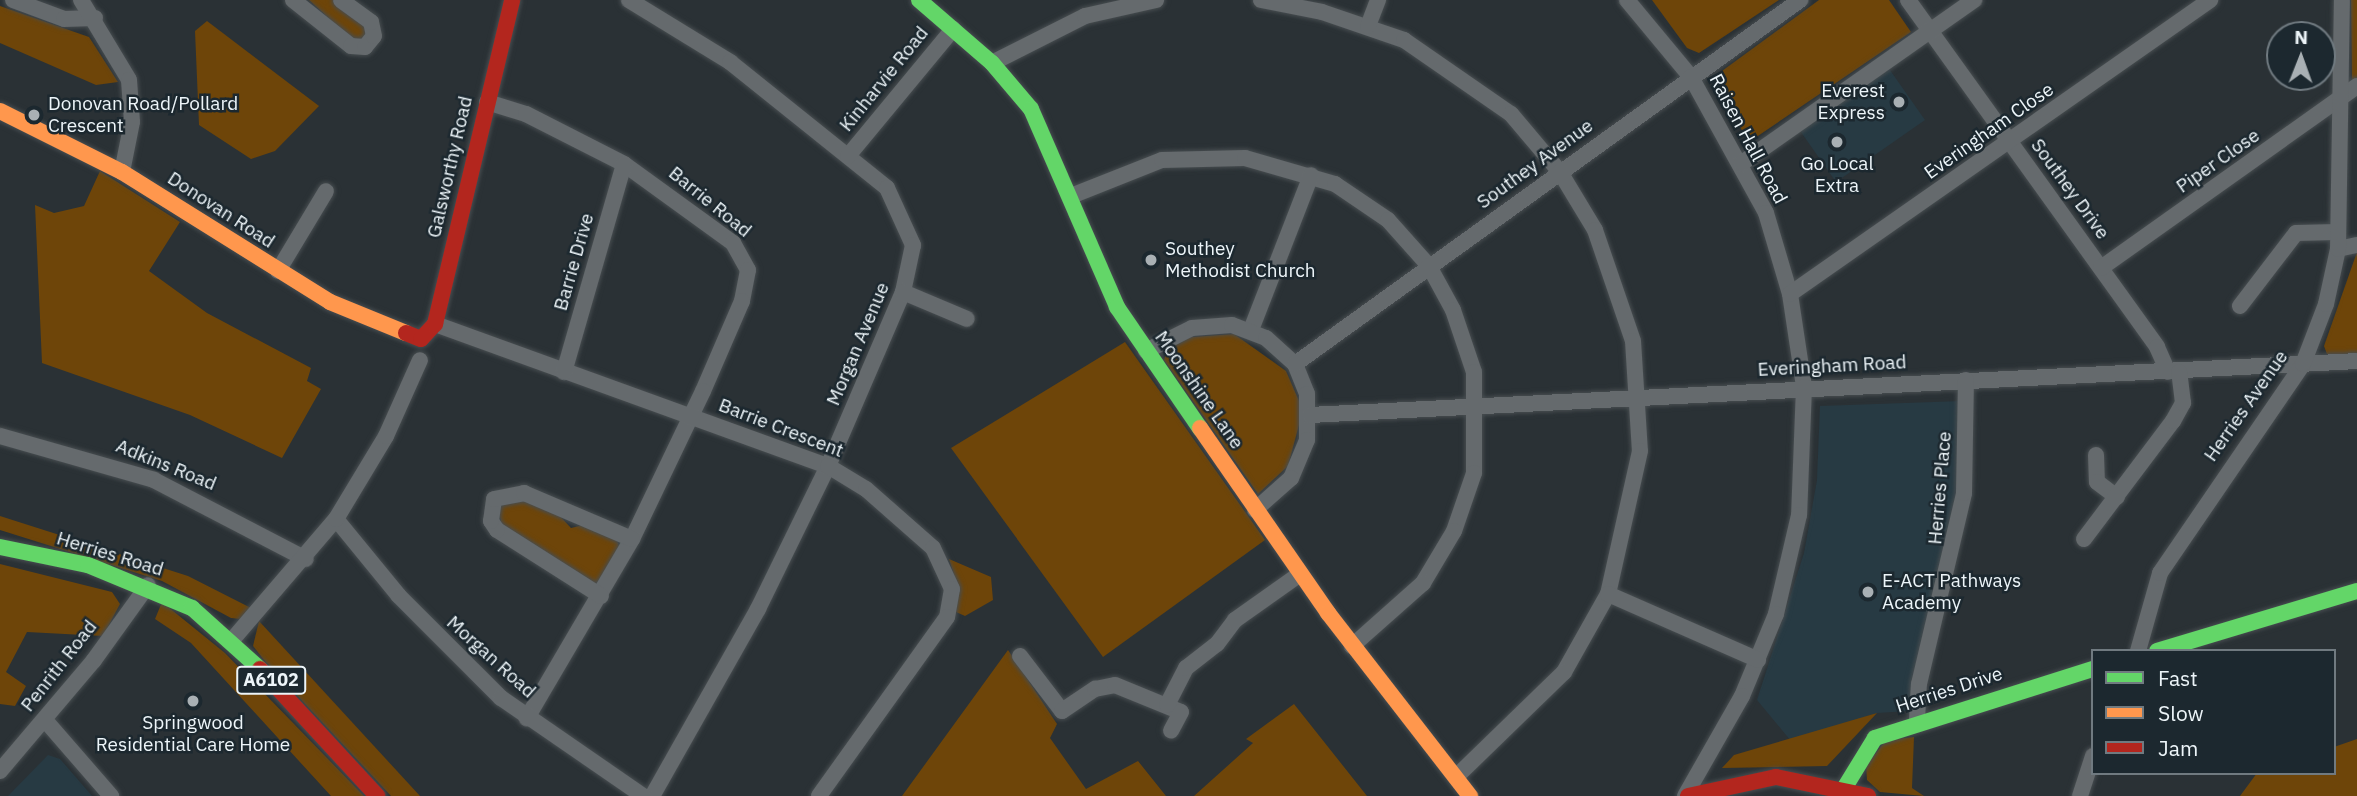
<!DOCTYPE html>
<style>
body{margin:0}
#map{position:relative;width:2357px;height:796px;overflow:hidden;background:#2a3135;font-family:"IBM Plex Sans",sans-serif}
div>[style]{position:absolute}
[style*='--x']{left:calc(var(--x)*1px);top:calc(var(--y)*1px);width:calc(var(--w)*1px);rotate:calc(var(--a)*1deg)}
.built>*{inset:0;background:#273a43}
.green>*{inset:0;background:#6e4509}
.roads{filter:drop-shadow(0 0 2px #474d50) drop-shadow(0 0 2px #474d50)}
.street>*{height:16px;margin:-8px;padding:0 8px;transform-origin:8px;border-radius:8px;background:#656a6d}
.fast>*{height:16px;margin:-8px;padding:0 8px;transform-origin:8px;border-radius:8px;background:#63d668}
.slow>*{height:16px;margin:-8px;padding:0 8px;transform-origin:8px;border-radius:8px;background:#ff974d}
.jam>*{height:16px;margin:-8px;padding:0 8px;transform-origin:8px;border-radius:8px;background:#b3261e}
.dots>*{width:19px;height:19px;translate:-50% -50%;box-sizing:border-box;border:4px solid #1c282f;border-radius:50%}
span{translate:-50% -50%;white-space:nowrap;text-align:center;line-height:1.15;-webkit-text-stroke:5px #1c282f;paint-order:stroke}
.shield-label span{padding:2px 5px;background:#1c282f;border:2px solid;border-radius:5px;-webkit-text-stroke-width:0}
.shield-label{font-size:18px;color:#edf5f9;font-weight:700}
.street-label{font-size:19px;color:#edf5f9}
.poi-label{font-size:19px;color:#edf5f9}
.right{translate:-100% -50%;text-align:right}
.left{translate:0 -50%;text-align:left}
.legend{position:absolute;left:2091px;top:649px;width:245px;height:126px;box-sizing:border-box;background:#1c282f;border:2px solid #707a80;margin:0;padding:9px 12px;list-style:none;font-size:21px;color:#edf5f9}
.legend li{display:flex;align-items:center;gap:14px;height:35px}
.legend b{width:35px;border:2px solid #707a80}
.north{position:absolute;left:2266px;top:21px;width:70px;height:70px;box-sizing:border-box;background:#1c282f;border:2px solid #707a80;border-radius:50%;rotate:1deg;font-size:19px;font-weight:700;line-height:28px;text-align:center;color:#edf5f9}
.north::after{content:'';display:block;margin:auto;width:24px;height:32px;background:#a9b0b4;clip-path:polygon(50% 0,100% 100%,50% 72%,0 100%)}
</style>
<div id="map">
<div class="built">
<div style="clip-path:polygon(1885px 63px,1925px 120px,1836px 182px,1796px 125px)"></div>
<div style="clip-path:polygon(1962px 401px,1958px 488px,1936px 621px,1908px 711px,1877px 713px,1791px 741px,1757px 700px,1804px 553px,1817px 480px,1820px 406px)"></div>
<div style="clip-path:polygon(48px 755px,60px 759px,92px 796px,8px 796px)"></div>
</div>
<div class="green">
<div style="clip-path:polygon(309px 0,333px 0,365px 23px,366px 37px,354px 41px)"></div>
<div style="clip-path:polygon(1652px 0,1779px 0,1699px 53px,1687px 48px)"></div>
<div style="clip-path:polygon(1819px 0,1889px 0,1911px 32px,1749px 142px,1711px 79px)"></div>
<div style="clip-path:polygon(2351px 0,2357px 0,2357px 80px,2352px 82px)"></div>
<div style="clip-path:polygon(0 6px,89px 37px,118px 82px,96px 85px,0 43px)"></div>
<div style="clip-path:polygon(207px 21px,319px 106px,275px 151px,251px 159px,199px 125px,195px 31px)"></div>
<div style="clip-path:polygon(100px 171px,180px 222px,149px 271px,207px 313px,311px 368px,307px 381px,321px 389px,282px 458px,190px 415px,42px 363px,35px 205px,54px 213px,84px 206px)"></div>
<div style="clip-path:polygon(2357px 252px,2357px 355px,2327px 354px,2324px 346px)"></div>
<div style="clip-path:polygon(1234px 334px,1286px 371px,1303px 410px,1288px 466px,1258px 494px,1164px 360px,1168px 346px,1192px 337px)"></div>
<div style="clip-path:polygon(1125px 342px,1265px 540px,1103px 657px,951px 448px)"></div>
<div style="clip-path:polygon(515px 497px,558px 514px,571px 528px,583px 525px,616px 538px,619px 546px,597px 585px,502px 527px,498px 507px)"></div>
<div style="clip-path:polygon(0 516px,188px 576px,251px 608px,240px 619px,231px 618px,162px 581px,0 530px)"></div>
<div style="clip-path:polygon(949px 559px,991px 577px,993px 600px,965px 616px,956px 612px,959px 590px)"></div>
<div style="clip-path:polygon(0 564px,112px 592px,120px 604px,103px 636px,27px 632px,6px 672px,26px 686px,15px 706px,0 704px)"></div>
<div style="clip-path:polygon(162px 602px,225px 653px,364px 796px,331px 796px,191px 643px,155px 619px)"></div>
<div style="clip-path:polygon(259px 621px,420px 796px,391px 796px,264px 660px,253px 646px)"></div>
<div style="clip-path:polygon(1008px 650px,1057px 724px,1050px 738px,1086px 789px,1138px 761px,1166px 796px,902px 796px)"></div>
<div style="clip-path:polygon(1294px 704px,1367px 796px,1194px 796px,1253px 743px,1246px 739px)"></div>
<div style="clip-path:polygon(1877px 713px,1827px 766px,1722px 768px,1734px 755px)"></div>
<div style="clip-path:polygon(1914px 737px,1912px 788px,1924px 796px,1880px 792px,1867px 780px,1866px 766px,1886px 740px)"></div>
<div style="clip-path:polygon(2357px 739px,2357px 796px,2240px 796px,2257px 773px,2334px 773px,2334px 747px)"></div>
</div>
<div class="roads">
<div class="street">
<div style="--x:13;--y:0;--w:54;--a:20.4"></div>
<div style="--x:64;--y:19;--w:31;--a:-2"></div>
<div style="--x:81;--y:0;--w:93;--a:59"></div>
<div style="--x:129;--y:80;--w:42;--a:85.9"></div>
<div style="--x:132;--y:122;--w:51;--a:101.3"></div>
<div style="--x:293;--y:0;--w:74;--a:38.4"></div>
<div style="--x:351;--y:46;--w:14;--a:4"></div>
<div style="--x:365;--y:47;--w:14;--a:-51"></div>
<div style="--x:374;--y:36;--w:14;--a:-102"></div>
<div style="--x:371;--y:22;--w:37;--a:-144"></div>
<div style="--x:629;--y:0;--w:119;--a:31.5"></div>
<div style="--x:730;--y:62;--w:201;--a:38.7"></div>
<div style="--x:887;--y:188;--w:63;--a:65.5"></div>
<div style="--x:913;--y:245;--w:48;--a:102"></div>
<div style="--x:903;--y:292;--w:189;--a:113.3"></div>
<div style="--x:828;--y:466;--w:159;--a:116.1"></div>
<div style="--x:758;--y:609;--w:215;--a:119.5"></div>
<div style="--x:1261;--y:0;--w:62;--a:11.1"></div>
<div style="--x:1322;--y:12;--w:87;--a:18.9"></div>
<div style="--x:1404;--y:40;--w:130;--a:34.7"></div>
<div style="--x:1511;--y:114;--w:76;--a:49.8"></div>
<div style="--x:1560;--y:172;--w:68;--a:58.9"></div>
<div style="--x:1595;--y:230;--w:117;--a:71.1"></div>
<div style="--x:1633;--y:341;--w:110;--a:86.4"></div>
<div style="--x:1640;--y:451;--w:147;--a:102.6"></div>
<div style="--x:1608;--y:594;--w:90;--a:119.4"></div>
<div style="--x:1564;--y:672;--w:151;--a:135.8"></div>
<div style="--x:1627;--y:0;--w:100;--a:50.3"></div>
<div style="--x:1691;--y:77;--w:155;--a:61.1"></div>
<div style="--x:1766;--y:213;--w:84;--a:73.5"></div>
<div style="--x:1790;--y:294;--w:94;--a:81.4"></div>
<div style="--x:1804;--y:387;--w:128;--a:92.2"></div>
<div style="--x:1799;--y:515;--w:102;--a:103.1"></div>
<div style="--x:1776;--y:614;--w:89;--a:112.5"></div>
<div style="--x:1742;--y:696;--w:115;--a:119.7"></div>
<div style="--x:1908;--y:0;--w:427;--a:54.3"></div>
<div style="--x:2157;--y:347;--w:27;--a:66"></div>
<div style="--x:1368;--y:26;--w:28;--a:-69"></div>
<div style="--x:992;--y:63;--w:104;--a:-26.8"></div>
<div style="--x:1085;--y:16;--w:73;--a:-12.7"></div>
<div style="--x:487;--y:102;--w:41;--a:17.1"></div>
<div style="--x:526;--y:114;--w:110;--a:27"></div>
<div style="--x:624;--y:164;--w:135;--a:35.9"></div>
<div style="--x:733;--y:243;--w:31;--a:61"></div>
<div style="--x:748;--y:270;--w:32;--a:101"></div>
<div style="--x:742;--y:301;--w:98;--a:113.4"></div>
<div style="--x:703;--y:391;--w:164;--a:115.6"></div>
<div style="--x:632;--y:539;--w:208;--a:120.4"></div>
<div style="--x:848;--y:156;--w:165;--a:-50.4"></div>
<div style="--x:1742;--y:163;--w:284;--a:-35.1"></div>
<div style="--x:1071;--y:196;--w:98;--a:-21.6"></div>
<div style="--x:1162;--y:160;--w:83;--a:-1.4"></div>
<div style="--x:1245;--y:158;--w:94;--a:16.1"></div>
<div style="--x:1335;--y:184;--w:64;--a:34.2"></div>
<div style="--x:1388;--y:220;--w:62;--a:48.3"></div>
<div style="--x:1429;--y:266;--w:50;--a:61.4"></div>
<div style="--x:1453;--y:310;--w:65;--a:71.3"></div>
<div style="--x:1474;--y:372;--w:101;--a:90"></div>
<div style="--x:1474;--y:473;--w:61;--a:109"></div>
<div style="--x:1454;--y:531;--w:61;--a:120.8"></div>
<div style="--x:1423;--y:583;--w:95;--a:138.4"></div>
<div style="--x:2338;--y:249;--w:19;--a:-12"></div>
<div style="--x:2101;--y:268;--w:314;--a:-35.4"></div>
<div style="--x:278;--y:271;--w:93;--a:-59"></div>
<div style="--x:903;--y:292;--w:69;--a:22.9"></div>
<div style="--x:1790;--y:294;--w:513;--a:-34.99"></div>
<div style="--x:2240;--y:306;--w:92;--a:-52.5"></div>
<div style="--x:2296;--y:233;--w:41;--a:-1.4"></div>
<div style="--x:435;--y:324;--w:418;--a:19.9"></div>
<div style="--x:828;--y:466;--w:44;--a:31.2"></div>
<div style="--x:866;--y:489;--w:89;--a:41.4"></div>
<div style="--x:933;--y:548;--w:45;--a:65.1"></div>
<div style="--x:952;--y:589;--w:28;--a:100"></div>
<div style="--x:947;--y:617;--w:220;--a:125.6"></div>
<div style="--x:1251;--y:330;--w:166;--a:-68.8"></div>
<div style="--x:1146;--y:351;--w:51;--a:-26.6"></div>
<div style="--x:1192;--y:328;--w:40;--a:-4.3"></div>
<div style="--x:1232;--y:325;--w:36;--a:21"></div>
<div style="--x:1266;--y:338;--w:39;--a:42"></div>
<div style="--x:1295;--y:364;--w:32;--a:68"></div>
<div style="--x:1307;--y:394;--w:46;--a:90"></div>
<div style="--x:1307;--y:440;--w:41;--a:112.8"></div>
<div style="--x:1291;--y:478;--w:48;--a:138.4"></div>
<div style="--x:1295;--y:364;--w:623;--a:-35.78"></div>
<div style="--x:564;--y:372;--w:216;--a:-73.9"></div>
<div style="--x:1310;--y:415;--w:1048;--a:-2.95"></div>
<div style="--x:0;--y:436;--w:160;--a:15.9"></div>
<div style="--x:154;--y:480;--w:171;--a:27.5"></div>
<div style="--x:2096;--y:455;--w:27;--a:88"></div>
<div style="--x:2097;--y:482;--w:25;--a:37"></div>
<div style="--x:336;--y:519;--w:99;--a:50.7"></div>
<div style="--x:399;--y:596;--w:144;--a:45"></div>
<div style="--x:501;--y:698;--w:173;--a:34.6"></div>
<div style="--x:2084;--y:539;--w:148;--a:-53"></div>
<div style="--x:2173;--y:421;--w:21;--a:-61"></div>
<div style="--x:2183;--y:403;--w:31;--a:-97"></div>
<div style="--x:1608;--y:594;--w:164;--a:23.7"></div>
<div style="--x:601;--y:596;--w:123;--a:-147.6"></div>
<div style="--x:497;--y:530;--w:11;--a:-124"></div>
<div style="--x:491;--y:521;--w:22;--a:-82"></div>
<div style="--x:494;--y:499;--w:31;--a:-11"></div>
<div style="--x:524;--y:493;--w:117;--a:23.1"></div>
<div style="--x:233;--y:639;--w:158;--a:-49.4"></div>
<div style="--x:336;--y:519;--w:97;--a:-58.9"></div>
<div style="--x:386;--y:436;--w:83;--a:-65.9"></div>
<div style="--x:2138;--y:651;--w:81;--a:-74.2"></div>
<div style="--x:2160;--y:573;--w:253;--a:-55.6"></div>
<div style="--x:2303;--y:364;--w:64;--a:-69"></div>
<div style="--x:2326;--y:304;--w:56;--a:-77.7"></div>
<div style="--x:2338;--y:249;--w:249;--a:-89.1"></div>
<div style="--x:1020;--y:656;--w:69;--a:52.6"></div>
<div style="--x:1062;--y:711;--w:40;--a:-34"></div>
<div style="--x:1095;--y:689;--w:20;--a:-11"></div>
<div style="--x:1115;--y:685;--w:71;--a:22.2"></div>
<div style="--x:1181;--y:712;--w:21;--a:118"></div>
<div style="--x:1167;--y:705;--w:42;--a:-62.8"></div>
<div style="--x:1186;--y:668;--w:39;--a:-38"></div>
<div style="--x:1217;--y:644;--w:30;--a:-53"></div>
<div style="--x:1235;--y:620;--w:80;--a:-35.3"></div>
<div style="--x:45;--y:720;--w:101;--a:49"></div>
<div style="--x:1917;--y:720;--w:36;--a:-87"></div>
<div style="--x:1919;--y:684;--w:196;--a:-76.7"></div>
<div style="--x:1964;--y:493;--w:113;--a:-89"></div>
<div style="--x:0;--y:771;--w:145;--a:-49.7"></div>
<div style="--x:94;--y:660;--w:92;--a:-54.2"></div>
<div style="--x:2080;--y:796;--w:42;--a:-72"></div>
</div>
<div class="fast">
<div style="--x:919;--y:0;--w:96;--a:40.8"></div>
<div style="--x:992;--y:63;--w:60;--a:49.7"></div>
<div style="--x:1031;--y:109;--w:216;--a:66.5"></div>
<div style="--x:1117;--y:307;--w:147;--a:55.6"></div>
<div style="--x:0;--y:547;--w:90;--a:11.6"></div>
<div style="--x:88;--y:565;--w:113;--a:22.5"></div>
<div style="--x:192;--y:608;--w:91;--a:41.9"></div>
<div style="--x:2157;--y:651;--w:209;--a:-16.7"></div>
<div style="--x:1845;--y:787;--w:57;--a:-58.5"></div>
<div style="--x:1875;--y:738;--w:229;--a:-17.6"></div>
</div>
<div class="slow">
<div style="--x:0;--y:111;--w:136;--a:26.6"></div>
<div style="--x:122;--y:172;--w:245;--a:32"></div>
<div style="--x:330;--y:302;--w:82;--a:22.2"></div>
<div style="--x:1200;--y:428;--w:225;--a:55.3"></div>
<div style="--x:1328;--y:613;--w:232;--a:52.2"></div>
</div>
<div class="jam">
<div style="--x:406;--y:333;--w:16;--a:22"></div>
<div style="--x:421;--y:339;--w:21;--a:-47"></div>
<div style="--x:435;--y:324;--w:333;--a:-76.6"></div>
<div style="--x:260;--y:669;--w:173;--a:47.3"></div>
<div style="--x:1688;--y:796;--w:90;--a:-12.2"></div>
<div style="--x:1776;--y:777;--w:94;--a:11.7"></div>
</div>
</div>
<div class="dots">
<div style="left:1899px;top:102px;background:#a9b0b4"></div>
<div style="left:34px;top:115px;background:#a9b0b4"></div>
<div style="left:1837px;top:142px;background:#a9b0b4"></div>
<div style="left:1151px;top:260px;background:#a9b0b4"></div>
<div style="left:1868px;top:592px;background:#a9b0b4"></div>
<div style="left:193px;top:701px;background:#a9b0b4"></div>
</div>
<div class="shield-label">
<span style="left:271px;top:680px">A6102</span>
</div>
<div class="street-label">
<span style="left:884px;top:79px;rotate:-51deg">Kinharvie Road</span>
<span style="left:1989px;top:131px;rotate:-35deg">Everingham Close</span>
<span style="left:1748px;top:139px;rotate:62deg">Raisen Hall Road</span>
<span style="left:2218px;top:161px;rotate:-35deg">Piper Close</span>
<span style="left:1535px;top:164px;rotate:-36deg">Southey Avenue</span>
<span style="left:450px;top:167px;rotate:-77deg">Galsworthy Road</span>
<span style="left:2070px;top:189px;rotate:54deg">Southey Drive</span>
<span style="left:710px;top:202px;rotate:39deg">Barrie Road</span>
<span style="left:221px;top:210px;rotate:33deg">Donovan Road</span>
<span style="left:574px;top:262px;rotate:-74deg">Barrie Drive</span>
<span style="left:858px;top:344px;rotate:-67deg">Morgan Avenue</span>
<span style="left:1832px;top:366px;rotate:-3deg">Everingham Road</span>
<span style="left:1199px;top:390px;rotate:55deg">Moonshine Lane</span>
<span style="left:2246px;top:406px;rotate:-55deg">Herries Avenue</span>
<span style="left:781px;top:428px;rotate:21deg">Barrie Crescent</span>
<span style="left:166px;top:465px;rotate:22deg">Adkins Road</span>
<span style="left:1940px;top:488px;rotate:-85deg">Herries Place</span>
<span style="left:110px;top:554px;rotate:17deg">Herries Road</span>
<span style="left:491px;top:657px;rotate:42deg">Morgan Road</span>
<span style="left:59px;top:666px;rotate:-52deg">Penrith Road</span>
<span style="left:1949px;top:690px;rotate:-18deg">Herries Drive</span>
</div>
<div class="poi-label">
<span class="right" style="left:1885px;top:102px">Everest<br>Express</span>
<span class="left" style="left:48px;top:115px">Donovan Road/Pollard<br>Crescent</span>
<span style="left:1837px;top:175px">Go Local<br>Extra</span>
<span class="left" style="left:1165px;top:260px">Southey<br>Methodist Church</span>
<span class="left" style="left:1882px;top:592px">E-ACT Pathways<br>Academy</span>
<span style="left:193px;top:734px">Springwood<br>Residential Care Home</span>
</div>
<ul class="legend">
<li><b style="height:9px;background:#63d668"></b>Fast</li>
<li><b style="height:9px;background:#ff974d"></b>Slow</li>
<li><b style="height:9px;background:#b3261e"></b>Jam</li>
</ul>
<div class="north">N</div>
</div>
